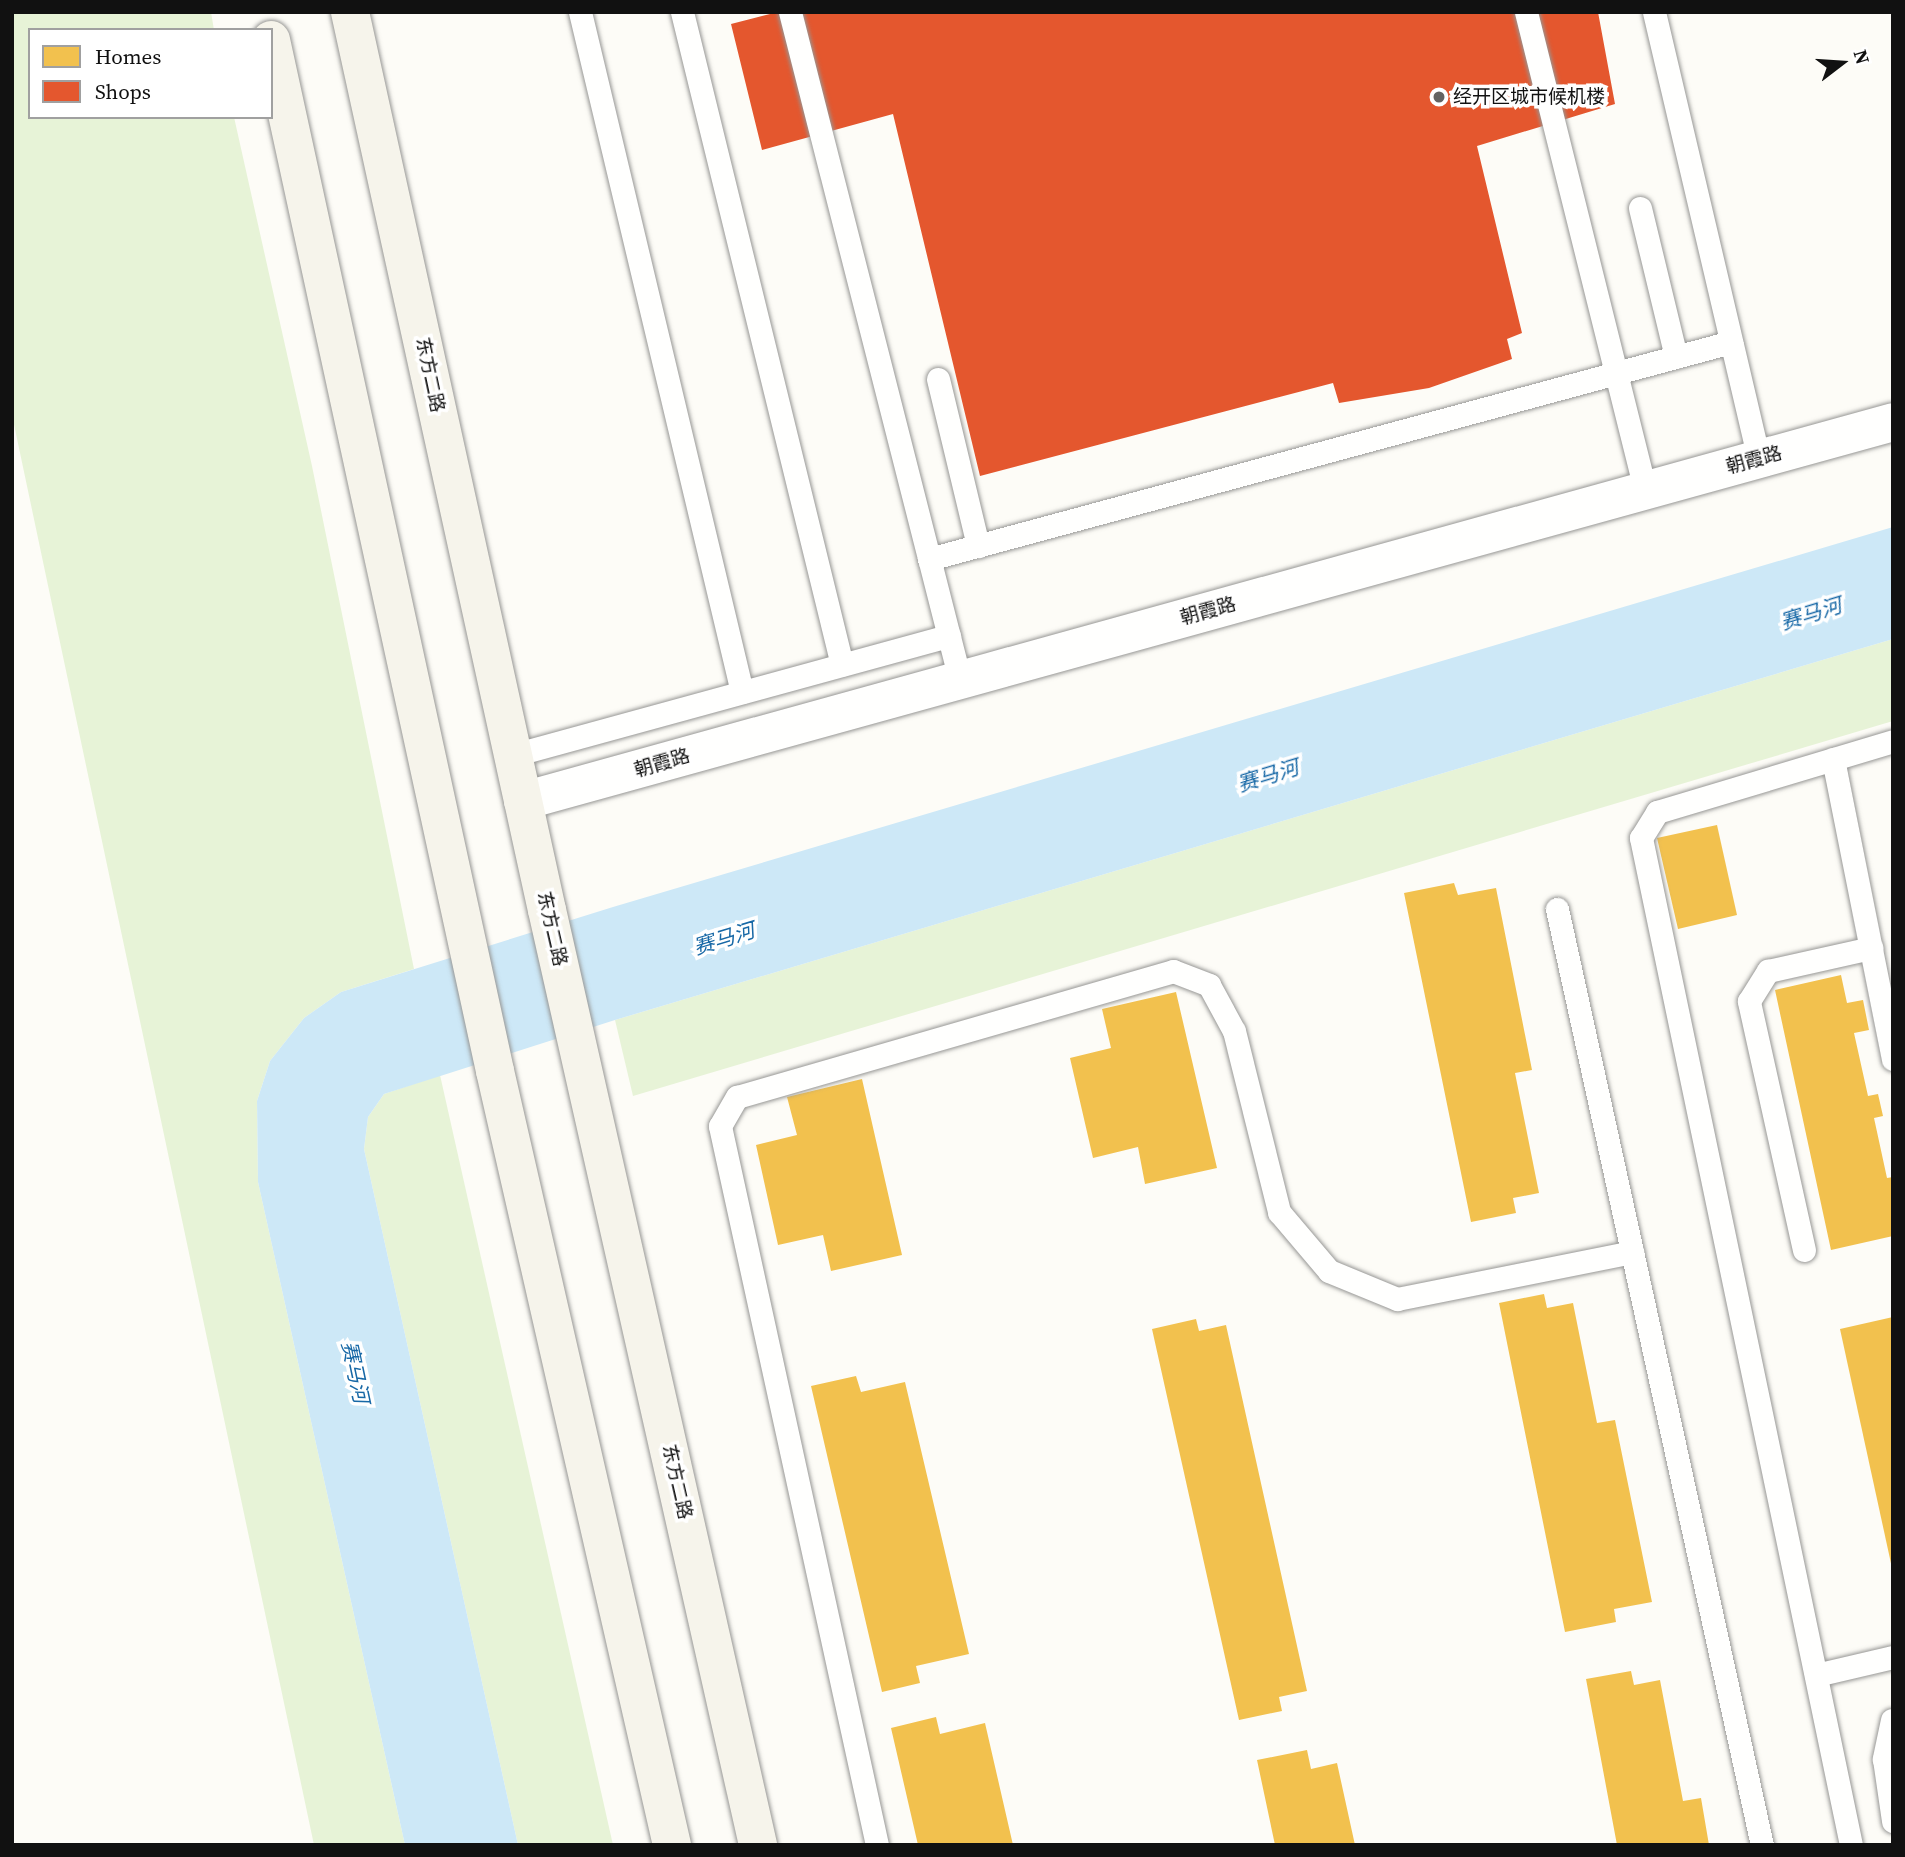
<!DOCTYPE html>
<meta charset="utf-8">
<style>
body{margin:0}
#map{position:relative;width:1905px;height:1857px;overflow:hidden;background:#fdfcf7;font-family:"Source Serif 4","Noto Sans SC",serif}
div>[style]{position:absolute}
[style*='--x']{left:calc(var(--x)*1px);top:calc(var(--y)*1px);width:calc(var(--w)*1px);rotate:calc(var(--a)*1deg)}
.green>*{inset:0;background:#e7f3d7}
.water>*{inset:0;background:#cde8f7}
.homes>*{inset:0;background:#f2c14e}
.shops>*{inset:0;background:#e4572e}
.roads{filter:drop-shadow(0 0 2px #979795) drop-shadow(0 0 2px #979795)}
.service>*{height:23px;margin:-11.5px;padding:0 11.5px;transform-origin:11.5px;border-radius:11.5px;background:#fffffe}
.minor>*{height:38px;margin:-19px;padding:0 19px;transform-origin:19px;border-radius:19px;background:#fffffe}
.secondary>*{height:38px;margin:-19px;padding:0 19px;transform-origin:19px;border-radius:19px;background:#f6f4eb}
.dots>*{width:19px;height:19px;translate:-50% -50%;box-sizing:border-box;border:4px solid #fff;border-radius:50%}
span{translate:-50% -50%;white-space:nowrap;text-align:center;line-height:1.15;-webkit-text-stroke:7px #fff;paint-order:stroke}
.poi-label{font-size:19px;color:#111}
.left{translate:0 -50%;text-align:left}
.street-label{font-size:19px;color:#111}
.water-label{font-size:21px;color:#1768a6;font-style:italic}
.frame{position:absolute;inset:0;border:14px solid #111;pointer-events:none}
.legend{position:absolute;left:28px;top:28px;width:245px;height:91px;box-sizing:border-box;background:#fff;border:2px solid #a0a0a0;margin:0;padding:9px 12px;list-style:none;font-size:21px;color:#111}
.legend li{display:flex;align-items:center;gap:14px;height:35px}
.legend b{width:35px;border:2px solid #a0a0a0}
.north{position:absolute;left:1807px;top:28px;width:70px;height:70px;-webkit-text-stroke:5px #fff;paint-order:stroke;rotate:73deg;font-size:19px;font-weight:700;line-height:28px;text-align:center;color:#111}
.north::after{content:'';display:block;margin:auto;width:24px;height:32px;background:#111;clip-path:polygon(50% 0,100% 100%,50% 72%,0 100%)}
</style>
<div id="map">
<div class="green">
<div style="clip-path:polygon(12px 12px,211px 12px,214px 30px,30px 30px,30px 117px,234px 117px,312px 466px,414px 969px,341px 992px,304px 1018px,270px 1061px,257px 1101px,258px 1182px,405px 1845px,314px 1845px,12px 415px)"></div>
<div style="clip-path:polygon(1893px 639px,1893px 721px,633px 1096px,615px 1020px)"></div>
<div style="clip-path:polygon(440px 1075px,613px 1845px,518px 1845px,364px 1149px,368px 1117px,384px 1094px)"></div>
</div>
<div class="water">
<div style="clip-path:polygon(1893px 527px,1893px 639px,615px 1020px,384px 1094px,368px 1117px,364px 1149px,518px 1845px,405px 1845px,258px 1182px,257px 1101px,270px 1061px,304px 1018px,341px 992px,613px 907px)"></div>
</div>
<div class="homes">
<div style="clip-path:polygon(1717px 825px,1737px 915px,1678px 929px,1657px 838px)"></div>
<div style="clip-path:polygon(1454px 883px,1458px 895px,1496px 888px,1532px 1070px,1515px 1073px,1539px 1193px,1513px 1198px,1516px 1213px,1471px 1222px,1404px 893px)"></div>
<div style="clip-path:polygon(1841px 975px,1847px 1003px,1863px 1000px,1869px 1030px,1854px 1033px,1868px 1096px,1878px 1094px,1883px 1116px,1874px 1118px,1887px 1178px,1893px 1177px,1893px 1236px,1831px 1250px,1775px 990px)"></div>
<div style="clip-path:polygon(1176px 992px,1217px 1168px,1145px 1184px,1138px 1147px,1093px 1158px,1070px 1058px,1111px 1048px,1102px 1009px)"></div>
<div style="clip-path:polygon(862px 1079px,902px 1255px,831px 1271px,823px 1235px,778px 1245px,756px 1145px,797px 1135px,787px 1097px)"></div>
<div style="clip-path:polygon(1544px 1294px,1547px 1308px,1573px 1303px,1597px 1423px,1615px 1420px,1652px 1602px,1614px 1609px,1616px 1622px,1565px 1632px,1499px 1303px)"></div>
<div style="clip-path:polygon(1893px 1317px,1893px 1567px,1892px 1568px,1840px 1329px)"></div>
<div style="clip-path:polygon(1196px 1319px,1199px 1331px,1226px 1325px,1307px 1691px,1279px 1697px,1282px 1711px,1239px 1720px,1152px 1329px)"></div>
<div style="clip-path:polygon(856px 1376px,861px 1392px,905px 1382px,969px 1654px,916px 1666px,920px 1683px,882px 1692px,811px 1386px)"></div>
<div style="clip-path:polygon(1631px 1671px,1634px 1685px,1660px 1680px,1683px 1801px,1701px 1798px,1709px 1845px,1617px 1845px,1586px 1679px)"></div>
<div style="clip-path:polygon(936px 1717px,940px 1734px,985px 1723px,1013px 1845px,918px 1845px,891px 1728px)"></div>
<div style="clip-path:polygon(1307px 1750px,1311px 1769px,1337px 1763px,1355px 1845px,1275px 1845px,1257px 1760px)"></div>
</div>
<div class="shops">
<div style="clip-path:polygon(778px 12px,1598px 12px,1615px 104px,1477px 146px,1522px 333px,1507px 339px,1512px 359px,1429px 388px,1339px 403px,1333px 383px,980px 476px,893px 114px,762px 150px,731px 24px)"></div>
</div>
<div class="roads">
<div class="service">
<div style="--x:580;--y:12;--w:699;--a:76.6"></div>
<div style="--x:682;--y:12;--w:672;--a:76.23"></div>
<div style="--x:790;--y:12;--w:689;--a:75.72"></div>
<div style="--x:1526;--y:12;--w:493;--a:76"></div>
<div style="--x:1654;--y:12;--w:458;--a:76.8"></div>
<div style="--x:1640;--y:208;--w:153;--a:76.4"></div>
<div style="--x:938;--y:379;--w:172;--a:76.5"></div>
<div style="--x:929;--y:559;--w:831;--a:-15.14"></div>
<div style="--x:513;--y:755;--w:452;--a:-15.3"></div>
<div style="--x:1833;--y:759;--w:306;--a:78.7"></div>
<div style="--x:1557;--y:909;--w:958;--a:77.65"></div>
<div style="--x:1804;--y:1250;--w:255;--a:-102.5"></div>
<div style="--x:1749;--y:1001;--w:36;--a:-58"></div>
<div style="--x:1768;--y:971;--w:106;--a:-12.6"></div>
<div style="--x:1816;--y:1675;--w:79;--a:-13.2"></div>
<div style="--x:1892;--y:1720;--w:40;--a:102"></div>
<div style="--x:1884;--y:1759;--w:63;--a:81.7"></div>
<div style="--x:877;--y:1845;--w:736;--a:-102.32"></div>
<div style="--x:720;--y:1126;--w:34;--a:-60"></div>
<div style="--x:737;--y:1097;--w:454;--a:-16.1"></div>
<div style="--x:1173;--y:971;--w:39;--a:21"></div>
<div style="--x:1209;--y:985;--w:52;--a:61.5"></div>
<div style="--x:1234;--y:1031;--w:187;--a:76"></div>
<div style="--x:1279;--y:1212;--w:77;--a:49.7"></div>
<div style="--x:1329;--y:1271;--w:74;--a:22.4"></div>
<div style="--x:1397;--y:1299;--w:240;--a:-11.3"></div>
<div style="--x:1851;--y:1845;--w:1029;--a:-101.78"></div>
<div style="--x:1641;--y:838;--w:31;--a:-58"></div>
<div style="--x:1657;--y:812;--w:246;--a:-16.7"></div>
</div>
<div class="minor">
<div style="--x:523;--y:801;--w:1421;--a:-15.46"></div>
</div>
<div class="secondary">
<div style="--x:350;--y:12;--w:919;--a:77.63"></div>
<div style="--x:547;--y:910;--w:959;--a:77.28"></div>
<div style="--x:271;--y:40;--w:1055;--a:77.74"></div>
<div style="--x:495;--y:1071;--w:794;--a:77.12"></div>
</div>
</div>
<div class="dots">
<div style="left:1439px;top:97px;background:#646362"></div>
</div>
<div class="poi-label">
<span class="left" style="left:1453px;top:97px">经开区城市候机楼</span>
</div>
<div class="street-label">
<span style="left:430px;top:375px;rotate:78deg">东方二路</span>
<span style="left:1754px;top:460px;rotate:-15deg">朝霞路</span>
<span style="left:1208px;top:611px;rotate:-15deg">朝霞路</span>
<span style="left:662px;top:763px;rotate:-16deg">朝霞路</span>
<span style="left:552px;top:929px;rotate:77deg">东方二路</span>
<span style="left:677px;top:1482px;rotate:77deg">东方二路</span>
</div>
<div class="water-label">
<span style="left:1811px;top:614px;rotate:-17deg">赛马河</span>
<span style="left:1268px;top:776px;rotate:-17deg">赛马河</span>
<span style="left:724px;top:939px;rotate:-17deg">赛马河</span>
<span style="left:355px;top:1372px;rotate:78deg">赛马河</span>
</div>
<div class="frame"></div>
<ul class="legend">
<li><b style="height:19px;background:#f2c14e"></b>Homes</li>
<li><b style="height:19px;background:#e4572e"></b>Shops</li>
</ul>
<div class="north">N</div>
</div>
